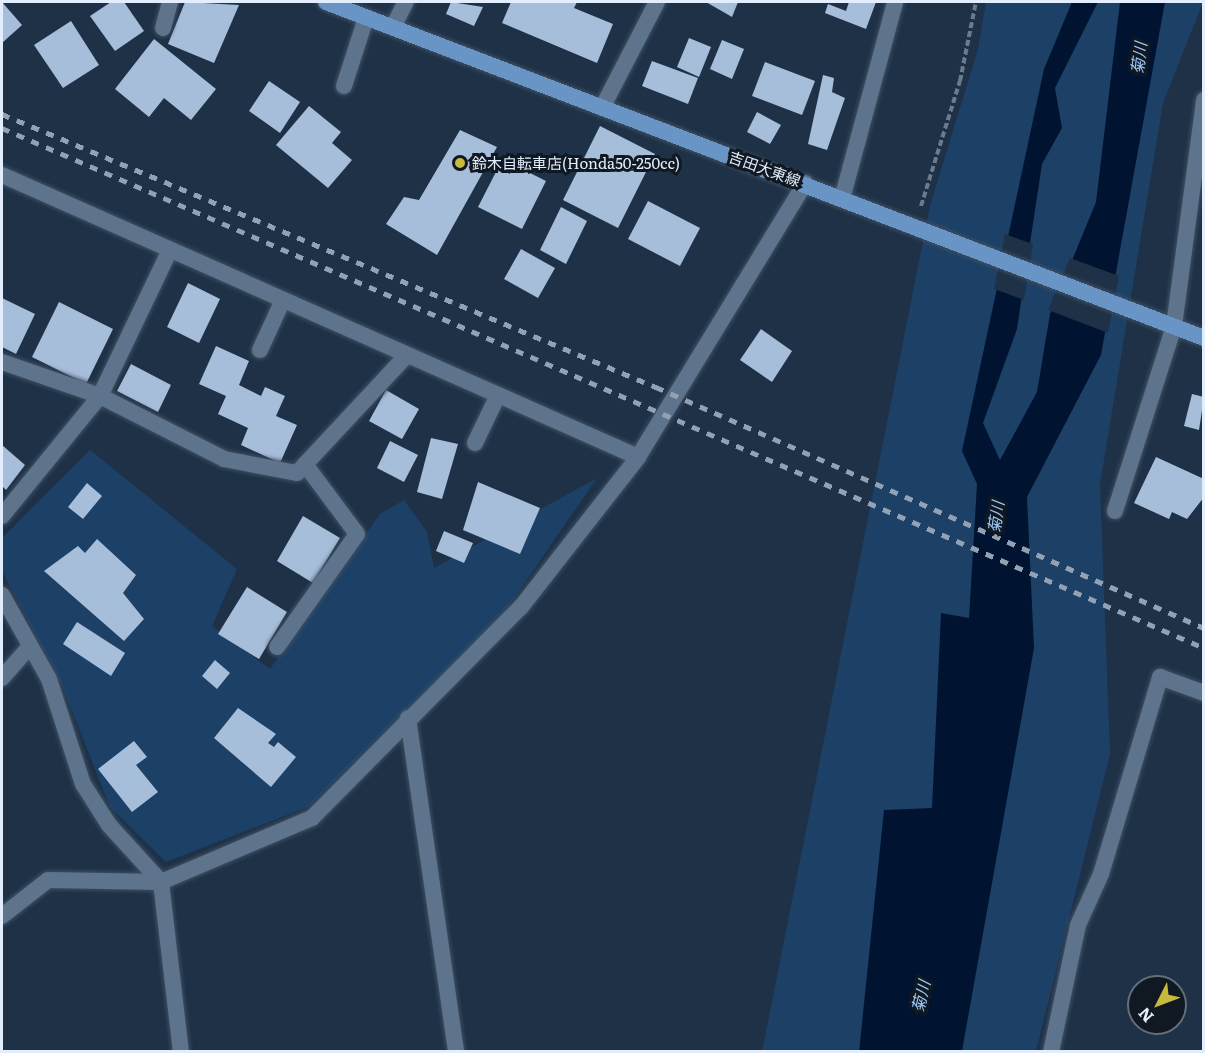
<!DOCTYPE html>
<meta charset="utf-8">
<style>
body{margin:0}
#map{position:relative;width:1205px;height:1053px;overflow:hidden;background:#1e3147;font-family:Literata,"Noto Sans JP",serif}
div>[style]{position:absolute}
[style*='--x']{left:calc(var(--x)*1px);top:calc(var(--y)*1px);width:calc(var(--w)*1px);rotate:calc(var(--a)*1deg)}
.green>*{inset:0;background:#1d4067}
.water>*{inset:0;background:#001431}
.pier>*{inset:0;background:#1e3147}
.building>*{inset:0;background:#a7beda}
.path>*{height:4px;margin-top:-2px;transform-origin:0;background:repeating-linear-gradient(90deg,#6a7b8e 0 6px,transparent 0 9px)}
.roads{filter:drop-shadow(0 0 2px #3f5062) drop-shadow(0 0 2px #3f5062)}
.service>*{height:16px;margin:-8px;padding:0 8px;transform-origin:8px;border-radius:8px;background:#5e738c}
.minor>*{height:16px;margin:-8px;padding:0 8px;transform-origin:8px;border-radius:8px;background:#5e738c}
.primary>*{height:16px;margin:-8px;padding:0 8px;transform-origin:8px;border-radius:8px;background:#6994c6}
.rail>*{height:4.5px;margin-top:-2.25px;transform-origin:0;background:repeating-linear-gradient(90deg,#92a1b3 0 8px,transparent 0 16px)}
.dots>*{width:16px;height:16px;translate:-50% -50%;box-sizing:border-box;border:3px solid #101822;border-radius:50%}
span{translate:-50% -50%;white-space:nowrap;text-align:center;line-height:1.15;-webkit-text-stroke:6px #101822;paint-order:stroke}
.poi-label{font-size:15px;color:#e2eefd}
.left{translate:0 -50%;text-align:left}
.street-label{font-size:15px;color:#e2eefd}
.water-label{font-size:16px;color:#a0cafb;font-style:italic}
.frame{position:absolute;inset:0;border:3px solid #e2eefd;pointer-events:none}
.north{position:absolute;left:1127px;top:975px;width:60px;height:60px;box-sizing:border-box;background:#101822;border:2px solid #646e7a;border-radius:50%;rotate:228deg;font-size:16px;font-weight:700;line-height:24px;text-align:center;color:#e2eefd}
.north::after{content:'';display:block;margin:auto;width:21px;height:27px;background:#c8bb3b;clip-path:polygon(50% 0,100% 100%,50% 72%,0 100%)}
</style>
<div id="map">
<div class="green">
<div style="clip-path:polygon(986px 2px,1203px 2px,1163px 103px,1100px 484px,1110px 754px,1036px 1051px,762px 1052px,930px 206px,978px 49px)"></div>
<div style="clip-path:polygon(90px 450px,237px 569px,212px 626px,270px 669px,380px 514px,404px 500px,427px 532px,434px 568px,597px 478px,499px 620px,310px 806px,166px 862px,110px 807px,63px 688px,2px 571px,2px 538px)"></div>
</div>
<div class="water">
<div style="clip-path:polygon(1072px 2px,1098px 2px,1055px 88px,1062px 128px,1042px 164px,1017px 329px,983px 423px,1000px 460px,1037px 392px,1050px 314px,1096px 202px,1120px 2px,1165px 2px,1101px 355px,1027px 497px,1034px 648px,962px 1051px,859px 1052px,884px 810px,932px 808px,941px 613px,969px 618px,977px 484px,962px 451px,1044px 69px)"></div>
</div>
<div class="pier">
<div style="clip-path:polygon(1005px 234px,1033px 244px,1024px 300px,994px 289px)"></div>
<div style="clip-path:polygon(1070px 258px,1119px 276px,1108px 333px,1048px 310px)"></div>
</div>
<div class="building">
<div style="clip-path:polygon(2px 2px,22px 25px,2px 43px)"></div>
<div style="clip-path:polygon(111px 2px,124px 2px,144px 31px,115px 51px,90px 16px)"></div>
<div style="clip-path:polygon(185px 2px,239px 5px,214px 63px,168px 44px)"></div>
<div style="clip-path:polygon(451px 2px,483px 7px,474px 26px,446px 14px)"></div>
<div style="clip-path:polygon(511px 2px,577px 2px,574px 8px,613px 24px,597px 63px,502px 23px)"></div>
<div style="clip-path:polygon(706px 2px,738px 2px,732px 17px)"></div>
<div style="clip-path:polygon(849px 2px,876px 2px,866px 29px,825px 13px,828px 4px,846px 11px)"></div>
<div style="clip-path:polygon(71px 21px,99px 65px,63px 88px,34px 45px)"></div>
<div style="clip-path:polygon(689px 38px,711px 47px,699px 77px,677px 67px)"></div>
<div style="clip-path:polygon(154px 39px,216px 89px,191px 120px,164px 98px,149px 117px,115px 89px)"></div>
<div style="clip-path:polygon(722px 40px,744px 49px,732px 79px,710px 69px)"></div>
<div style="clip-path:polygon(652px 61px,698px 78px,688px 104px,642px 86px)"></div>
<div style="clip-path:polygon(765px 62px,815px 81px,802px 115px,752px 96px)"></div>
<div style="clip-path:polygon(823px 75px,834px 78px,832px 92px,845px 98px,827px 150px,808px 144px)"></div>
<div style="clip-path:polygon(269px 81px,300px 102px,280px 133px,249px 111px)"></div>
<div style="clip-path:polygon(309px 106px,341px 132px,332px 143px,352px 160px,328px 188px,276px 145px)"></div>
<div style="clip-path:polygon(757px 112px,781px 125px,770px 144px,747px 132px)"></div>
<div style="clip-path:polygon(600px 126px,655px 154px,618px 228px,563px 200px)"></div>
<div style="clip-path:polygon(460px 130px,497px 147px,437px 255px,386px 224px,404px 197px,419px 200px)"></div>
<div style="clip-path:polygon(514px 165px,546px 181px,522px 229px,478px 207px,498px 168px,510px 174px)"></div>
<div style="clip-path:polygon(648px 201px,700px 228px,680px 266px,628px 239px)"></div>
<div style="clip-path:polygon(561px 207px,587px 221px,566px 264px,540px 250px)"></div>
<div style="clip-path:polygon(521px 249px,555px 268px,538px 298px,504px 279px)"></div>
<div style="clip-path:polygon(188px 283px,220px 299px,199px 343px,167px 327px)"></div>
<div style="clip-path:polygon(2px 298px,35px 314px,16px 354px,2px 347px)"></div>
<div style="clip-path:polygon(59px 302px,113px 329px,86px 384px,32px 357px)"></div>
<div style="clip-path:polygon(761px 329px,792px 351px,772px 382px,740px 360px)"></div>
<div style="clip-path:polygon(216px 346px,249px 361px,239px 385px,261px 396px,265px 387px,285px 396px,276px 416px,297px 425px,280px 463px,241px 445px,248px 428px,218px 414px,226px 396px,199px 384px)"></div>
<div style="clip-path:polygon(131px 364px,171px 385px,158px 412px,117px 391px)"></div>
<div style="clip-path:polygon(386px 390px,419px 409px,402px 439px,369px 421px)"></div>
<div style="clip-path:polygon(1192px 394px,1204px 397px,1199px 430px,1184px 426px)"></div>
<div style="clip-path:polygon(431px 438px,458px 444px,442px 499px,417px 492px)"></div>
<div style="clip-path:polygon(390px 441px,418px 455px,404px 482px,377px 468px)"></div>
<div style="clip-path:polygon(2px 445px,25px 465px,6px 490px,2px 486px)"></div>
<div style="clip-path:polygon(1156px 457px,1204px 479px,1204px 497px,1187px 519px,1172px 512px,1169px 519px,1134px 503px)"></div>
<div style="clip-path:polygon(478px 482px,540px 508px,520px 554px,463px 530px)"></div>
<div style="clip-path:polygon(87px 483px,102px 496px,83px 519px,68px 507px)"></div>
<div style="clip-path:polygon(303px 516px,340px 538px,313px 583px,277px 561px)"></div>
<div style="clip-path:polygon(444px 531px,473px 543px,464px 563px,436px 551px)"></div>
<div style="clip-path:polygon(97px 539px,136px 575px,123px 593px,144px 619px,124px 641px,44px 571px,78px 546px,85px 553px)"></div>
<div style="clip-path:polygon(247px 587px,287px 612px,259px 659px,218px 634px)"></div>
<div style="clip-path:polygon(77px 622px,125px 653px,111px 676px,63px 644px)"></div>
<div style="clip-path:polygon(215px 660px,230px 673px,217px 689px,202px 676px)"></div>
<div style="clip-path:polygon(238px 708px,276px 734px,268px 743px,274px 747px,278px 742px,296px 757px,271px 787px,214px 738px)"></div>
<div style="clip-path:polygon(134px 741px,147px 757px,136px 765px,158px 792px,132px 812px,98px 769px)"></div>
</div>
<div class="path">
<div style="--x:921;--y:206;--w:131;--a:-72.7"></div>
<div style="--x:960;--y:81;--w:81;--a:-78.6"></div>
</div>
<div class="roads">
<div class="service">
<div style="--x:393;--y:27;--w:28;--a:-63"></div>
<div style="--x:163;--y:28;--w:27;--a:-75"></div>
<div style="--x:344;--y:86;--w:71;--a:-72.1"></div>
<div style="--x:260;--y:350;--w:55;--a:-65.3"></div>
<div style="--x:475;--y:443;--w:53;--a:-64.4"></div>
<div style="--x:1115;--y:511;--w:194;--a:-72.3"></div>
<div style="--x:1174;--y:326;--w:228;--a:-82.4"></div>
<div style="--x:277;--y:647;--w:138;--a:-54.7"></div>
<div style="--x:357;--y:534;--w:87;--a:-126.6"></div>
<div style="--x:1051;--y:1052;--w:130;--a:-78"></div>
<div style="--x:1078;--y:925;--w:56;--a:-65.7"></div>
<div style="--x:1101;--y:874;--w:206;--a:-73.3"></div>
<div style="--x:1160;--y:677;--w:47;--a:20"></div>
</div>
<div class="minor">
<div style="--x:602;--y:108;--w:119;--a:-62.6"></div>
<div style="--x:2;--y:175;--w:696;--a:23.91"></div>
<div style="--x:842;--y:199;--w:204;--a:-74.9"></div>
<div style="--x:2;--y:362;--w:104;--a:19.1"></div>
<div style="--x:100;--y:396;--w:139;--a:26.9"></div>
<div style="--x:224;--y:459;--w:74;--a:10.9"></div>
<div style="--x:297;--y:473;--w:161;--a:-47"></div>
<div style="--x:2;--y:516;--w:155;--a:-50.8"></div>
<div style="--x:100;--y:396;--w:162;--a:-64.4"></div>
<div style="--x:2;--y:595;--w:96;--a:60.8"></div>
<div style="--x:49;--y:679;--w:110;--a:72.1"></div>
<div style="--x:83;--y:784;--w:49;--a:57.6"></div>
<div style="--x:109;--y:825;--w:77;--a:47.6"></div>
<div style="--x:161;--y:882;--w:171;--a:83.3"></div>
<div style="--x:2;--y:678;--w:43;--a:-48.8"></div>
<div style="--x:408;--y:718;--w:337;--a:81.8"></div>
<div style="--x:2;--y:916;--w:58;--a:-38"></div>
<div style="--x:48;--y:880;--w:113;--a:1"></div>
<div style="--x:161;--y:882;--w:164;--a:-23"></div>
<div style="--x:312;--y:818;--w:297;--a:-45.3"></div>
<div style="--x:521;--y:607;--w:190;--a:-52"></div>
<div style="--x:638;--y:457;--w:321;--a:-58.6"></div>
</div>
<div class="primary">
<div style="--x:326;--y:2;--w:940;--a:20.94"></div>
</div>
</div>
<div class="rail">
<div style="--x:2;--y:114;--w:709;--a:22.66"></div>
<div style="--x:656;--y:387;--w:599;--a:23.74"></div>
<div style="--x:2;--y:128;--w:1310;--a:23.39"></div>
</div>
<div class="dots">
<div style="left:460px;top:163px;background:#c8bb3b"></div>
</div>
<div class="poi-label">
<span class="left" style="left:472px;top:163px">鈴木自転車店(Honda50-250cc)</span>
</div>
<div class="street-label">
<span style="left:765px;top:168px;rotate:20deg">吉田大東線</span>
</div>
<div class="water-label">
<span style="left:1138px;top:58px;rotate:-83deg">菊川</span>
<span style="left:995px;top:517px;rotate:-82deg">菊川</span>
<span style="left:920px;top:996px;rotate:-77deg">菊川</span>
</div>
<div class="frame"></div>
<div class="north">N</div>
</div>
